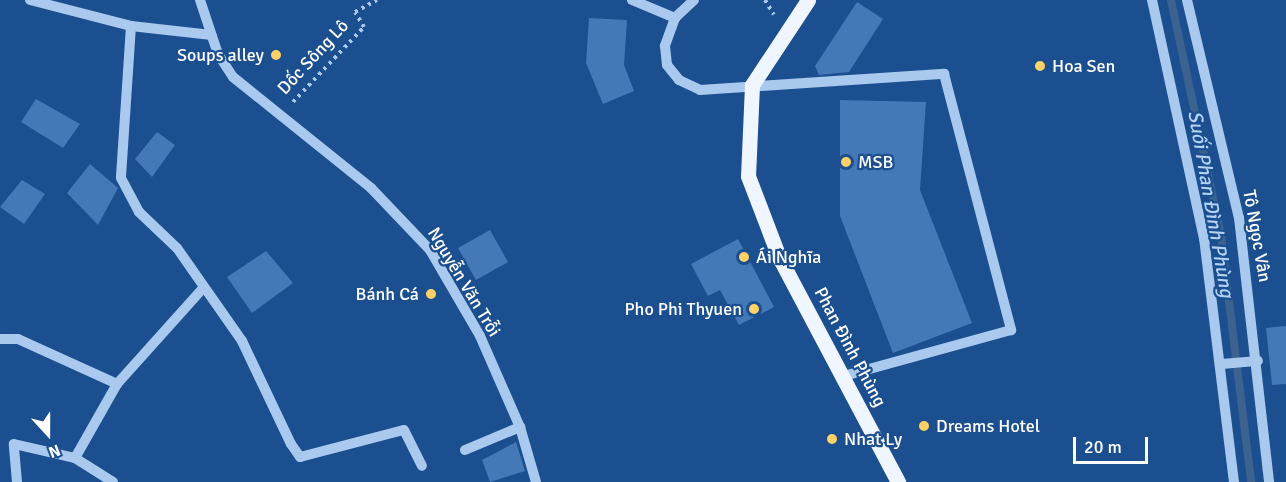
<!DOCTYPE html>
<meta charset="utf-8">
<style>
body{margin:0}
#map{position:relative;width:1286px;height:482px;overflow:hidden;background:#1b4f8f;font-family:Signika,sans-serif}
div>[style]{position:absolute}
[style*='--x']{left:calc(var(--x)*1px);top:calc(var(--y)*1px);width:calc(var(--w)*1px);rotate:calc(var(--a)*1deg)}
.stream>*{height:8px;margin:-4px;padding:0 4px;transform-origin:4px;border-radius:4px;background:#3c6290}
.building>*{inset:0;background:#4478b7}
.path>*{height:4px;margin-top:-2px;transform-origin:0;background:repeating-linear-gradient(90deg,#a9c9ee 0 3px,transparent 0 7.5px)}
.minor>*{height:10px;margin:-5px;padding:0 5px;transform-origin:5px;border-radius:5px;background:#a9c9ee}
.major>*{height:15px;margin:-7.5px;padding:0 7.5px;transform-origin:7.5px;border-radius:7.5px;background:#f0f6ff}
.dots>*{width:16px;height:16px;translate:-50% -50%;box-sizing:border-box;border:3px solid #1b4f8f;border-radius:50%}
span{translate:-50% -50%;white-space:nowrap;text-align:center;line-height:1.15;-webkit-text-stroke:4.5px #1b4f8f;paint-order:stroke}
.poi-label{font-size:18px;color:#fff}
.right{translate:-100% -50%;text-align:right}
.left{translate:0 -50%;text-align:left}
.street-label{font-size:18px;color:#fff}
.water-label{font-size:20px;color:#b5d3f5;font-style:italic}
.north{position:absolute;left:18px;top:404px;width:60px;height:60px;-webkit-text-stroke:4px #1b4f8f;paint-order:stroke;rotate:159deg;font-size:16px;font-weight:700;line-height:24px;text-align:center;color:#fff}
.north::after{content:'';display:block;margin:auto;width:21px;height:27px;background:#fff;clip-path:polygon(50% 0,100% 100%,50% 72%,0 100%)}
.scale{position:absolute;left:1073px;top:437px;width:75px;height:27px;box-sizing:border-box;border:3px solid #fff;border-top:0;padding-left:8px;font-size:18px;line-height:21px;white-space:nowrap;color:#fff;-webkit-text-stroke:4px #1b4f8f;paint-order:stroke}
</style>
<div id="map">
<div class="stream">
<div style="--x:1171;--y:0;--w:241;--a:78"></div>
<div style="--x:1221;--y:236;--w:248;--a:83"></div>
</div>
<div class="building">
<div style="clip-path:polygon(857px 2px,883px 19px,849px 72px,819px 75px,815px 66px)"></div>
<div style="clip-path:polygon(589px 18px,627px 20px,624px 65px,634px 91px,603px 104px,586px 63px)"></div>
<div style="clip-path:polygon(36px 99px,80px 124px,63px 148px,21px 122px)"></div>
<div style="clip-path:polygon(840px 100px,926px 102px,920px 190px,972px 323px,893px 353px,840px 216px)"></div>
<div style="clip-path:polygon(157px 132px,175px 145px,152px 177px,135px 159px)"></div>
<div style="clip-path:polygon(90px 164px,118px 188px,98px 225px,67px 193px)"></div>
<div style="clip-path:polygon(22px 180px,45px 194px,24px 224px,0 207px)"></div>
<div style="clip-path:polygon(490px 230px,508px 262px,476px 280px,458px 248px)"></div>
<div style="clip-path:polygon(738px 239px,774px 307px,739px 325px,720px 290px,708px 296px,691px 264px)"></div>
<div style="clip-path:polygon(266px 251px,293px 283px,252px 313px,227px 277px)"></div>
<div style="clip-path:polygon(1286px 326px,1286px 384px,1272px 385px,1266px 328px)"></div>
<div style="clip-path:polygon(516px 442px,525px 471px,490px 482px,482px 460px)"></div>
</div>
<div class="path">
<div style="--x:765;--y:0;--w:17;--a:59"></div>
<div style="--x:293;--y:102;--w:103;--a:-46.6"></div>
<div style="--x:364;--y:27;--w:17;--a:-121"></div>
<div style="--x:355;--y:12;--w:25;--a:-29"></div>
</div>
<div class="minor">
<div style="--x:30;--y:0;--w:104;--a:14.4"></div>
<div style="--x:131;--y:26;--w:81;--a:6.4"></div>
<div style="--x:200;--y:0;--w:57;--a:71.6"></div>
<div style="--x:218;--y:54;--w:27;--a:57"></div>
<div style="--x:233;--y:77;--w:177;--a:38.8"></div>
<div style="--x:371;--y:188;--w:86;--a:46.4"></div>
<div style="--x:430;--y:250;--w:99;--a:59.8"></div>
<div style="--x:480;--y:336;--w:99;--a:66.3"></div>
<div style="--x:520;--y:427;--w:57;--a:73.8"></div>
<div style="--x:632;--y:0;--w:47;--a:22.7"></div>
<div style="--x:694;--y:0;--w:26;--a:137"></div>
<div style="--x:675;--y:18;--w:30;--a:110"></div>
<div style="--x:665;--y:46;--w:19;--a:84"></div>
<div style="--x:667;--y:65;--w:19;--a:51"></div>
<div style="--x:679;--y:80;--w:23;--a:25"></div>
<div style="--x:700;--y:90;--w:245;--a:-3.8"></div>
<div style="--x:944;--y:74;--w:265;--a:75.3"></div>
<div style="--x:1011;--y:330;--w:173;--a:164.6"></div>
<div style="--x:1152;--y:0;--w:244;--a:77.7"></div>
<div style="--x:1204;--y:238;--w:246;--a:83"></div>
<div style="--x:1187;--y:0;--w:224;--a:76.6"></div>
<div style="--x:1239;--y:218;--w:266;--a:83.5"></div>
<div style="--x:131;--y:26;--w:152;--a:93.8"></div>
<div style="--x:121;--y:178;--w:38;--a:62"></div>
<div style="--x:139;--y:212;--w:52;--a:43.5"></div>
<div style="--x:177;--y:248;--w:113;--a:55"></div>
<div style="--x:242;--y:341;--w:114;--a:64.6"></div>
<div style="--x:291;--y:444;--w:16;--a:55"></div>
<div style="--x:300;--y:457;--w:107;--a:-14.6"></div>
<div style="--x:404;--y:430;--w:40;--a:63.4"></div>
<div style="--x:0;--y:339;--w:18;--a:0"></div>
<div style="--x:18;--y:339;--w:109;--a:24.4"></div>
<div style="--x:117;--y:384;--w:129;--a:-48.1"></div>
<div style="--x:1222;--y:364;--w:36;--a:-5"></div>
<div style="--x:465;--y:450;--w:60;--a:-22.7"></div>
<div style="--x:17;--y:482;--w:38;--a:-95"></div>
<div style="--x:14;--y:444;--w:63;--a:12.9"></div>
<div style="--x:113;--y:482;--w:45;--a:-147.7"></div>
<div style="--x:75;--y:458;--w:85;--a:-60.4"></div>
</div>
<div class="major">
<div style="--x:808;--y:0;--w:102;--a:123.4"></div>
<div style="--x:752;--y:85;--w:91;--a:92.5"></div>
<div style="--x:748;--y:176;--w:87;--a:69.1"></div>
<div style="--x:779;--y:257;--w:255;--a:62.1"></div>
</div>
<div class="dots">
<div style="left:276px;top:55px;background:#ffd166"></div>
<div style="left:1040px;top:66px;background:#ffd166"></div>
<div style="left:846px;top:162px;background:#ffd166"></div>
<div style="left:744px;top:257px;background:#ffd166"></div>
<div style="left:431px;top:294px;background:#ffd166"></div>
<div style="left:754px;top:309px;background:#ffd166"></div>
<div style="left:924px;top:426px;background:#ffd166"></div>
<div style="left:832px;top:439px;background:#ffd166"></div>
</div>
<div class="poi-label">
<span class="right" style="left:264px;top:55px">Soups alley</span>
<span class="left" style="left:1052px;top:66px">Hoa Sen</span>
<span class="left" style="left:858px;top:162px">MSB</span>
<span class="left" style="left:756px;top:257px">Ái Nghĩa</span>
<span class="right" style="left:419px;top:294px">Bánh Cá</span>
<span class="right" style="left:742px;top:309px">Pho Phi Thyuen</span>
<span class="left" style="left:936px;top:426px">Dreams Hotel</span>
<span class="left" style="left:844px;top:439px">Nhat Ly</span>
</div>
<div class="street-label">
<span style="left:313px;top:57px;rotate:-47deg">Dốc Sông Lô</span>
<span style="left:1257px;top:236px;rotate:80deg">Tô Ngọc Vân</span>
<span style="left:464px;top:282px;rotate:59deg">Nguyễn Văn Trỗi</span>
<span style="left:850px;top:347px;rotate:62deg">Phan Đình Phùng</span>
</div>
<div class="water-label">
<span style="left:1211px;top:204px;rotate:80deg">Suối Phan Đình Phùng</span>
</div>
<div class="north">N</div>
<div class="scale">20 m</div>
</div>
